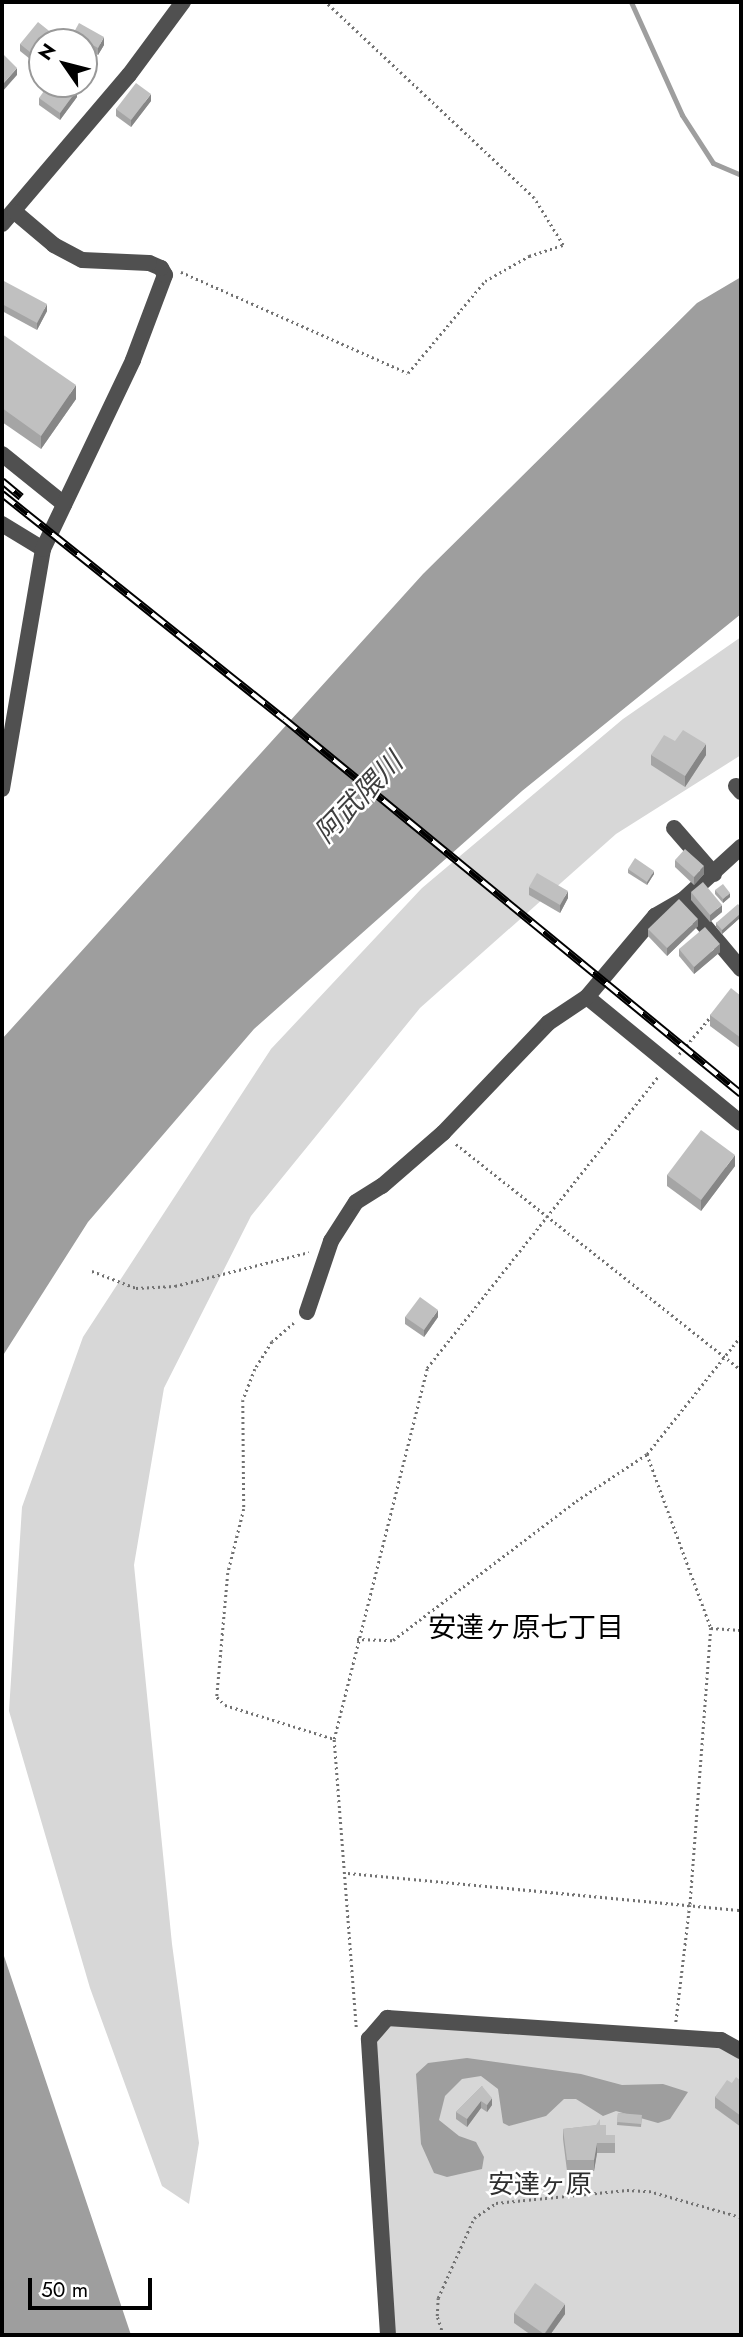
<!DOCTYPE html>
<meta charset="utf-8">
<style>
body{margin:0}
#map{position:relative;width:743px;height:2337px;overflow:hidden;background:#fff;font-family:Jost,"Noto Sans JP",sans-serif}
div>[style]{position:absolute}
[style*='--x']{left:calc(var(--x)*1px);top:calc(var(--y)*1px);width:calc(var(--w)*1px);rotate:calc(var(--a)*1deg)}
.green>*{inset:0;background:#d7d7d7}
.water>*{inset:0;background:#9e9e9e}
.stream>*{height:5px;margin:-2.5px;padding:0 2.5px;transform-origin:2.5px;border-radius:2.5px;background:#9e9e9e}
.path>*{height:2.5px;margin-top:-1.25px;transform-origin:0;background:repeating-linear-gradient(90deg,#727272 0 2px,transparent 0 5.5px)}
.minor>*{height:16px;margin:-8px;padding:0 8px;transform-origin:8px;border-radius:8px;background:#505050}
.rail>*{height:8px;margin-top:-4px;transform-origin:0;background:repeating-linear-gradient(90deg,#fff 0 16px,#000 0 32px);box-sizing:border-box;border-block:2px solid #000}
.wall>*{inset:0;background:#a5a5a5}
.shaded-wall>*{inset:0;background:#868686}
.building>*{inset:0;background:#c0c0c0}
span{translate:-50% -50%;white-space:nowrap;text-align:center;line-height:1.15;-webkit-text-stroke:5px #fff;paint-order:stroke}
.park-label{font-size:26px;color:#2e2e2e}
.water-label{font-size:28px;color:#3f3f3f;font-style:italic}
.neighbourhood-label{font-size:28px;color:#000}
.frame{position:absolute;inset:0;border:4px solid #000;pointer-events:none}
.north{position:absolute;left:28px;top:28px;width:70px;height:70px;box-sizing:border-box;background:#fff;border:2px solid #999;border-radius:50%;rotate:305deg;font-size:19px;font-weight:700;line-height:28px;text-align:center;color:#000}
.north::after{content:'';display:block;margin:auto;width:24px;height:32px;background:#000;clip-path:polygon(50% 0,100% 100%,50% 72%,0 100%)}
.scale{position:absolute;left:28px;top:2278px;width:124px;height:32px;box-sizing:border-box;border:4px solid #000;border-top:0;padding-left:9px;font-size:21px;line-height:24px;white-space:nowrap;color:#000;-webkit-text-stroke:5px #fff;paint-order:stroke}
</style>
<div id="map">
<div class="green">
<div style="clip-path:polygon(741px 637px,741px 755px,616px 834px,420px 1008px,251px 1216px,164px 1388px,134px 1565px,172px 1944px,199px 2143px,189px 2204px,162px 2186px,90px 1988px,9px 1711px,22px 1507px,83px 1337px,271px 1049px,422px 888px,623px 719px)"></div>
<div style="clip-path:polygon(385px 2025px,715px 2046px,741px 2058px,741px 2335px,393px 2335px,374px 2045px)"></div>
</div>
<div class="water">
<div style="clip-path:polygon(741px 277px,741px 614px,522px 791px,254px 1029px,88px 1222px,2px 1357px,2px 1039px,423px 574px,697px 303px)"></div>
<div style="clip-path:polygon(2px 1947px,4px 1956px,131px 2335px,2px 2335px)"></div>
<div style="clip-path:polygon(467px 2058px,581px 2074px,622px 2085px,663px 2084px,688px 2092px,670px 2119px,658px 2123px,616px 2111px,603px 2116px,576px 2099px,564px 2099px,546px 2116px,509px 2126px,503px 2123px,498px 2089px,481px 2076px,462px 2079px,445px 2096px,439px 2120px,459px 2136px,476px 2142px,484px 2157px,482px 2169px,447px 2177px,434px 2173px,421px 2144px,416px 2074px,428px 2063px)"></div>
</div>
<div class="stream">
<div style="--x:631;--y:2;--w:124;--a:65.7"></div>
<div style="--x:682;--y:115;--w:57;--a:57.1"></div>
<div style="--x:713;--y:163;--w:30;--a:23"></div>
</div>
<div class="path">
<div style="--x:181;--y:272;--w:248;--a:24"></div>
<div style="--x:408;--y:373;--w:120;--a:-50.1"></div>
<div style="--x:485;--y:281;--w:51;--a:-29.6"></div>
<div style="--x:529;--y:256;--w:36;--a:-18"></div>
<div style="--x:563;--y:245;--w:55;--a:-121.7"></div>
<div style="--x:534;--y:198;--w:287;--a:-136.8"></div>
<div style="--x:679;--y:1054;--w:50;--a:-49.9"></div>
<div style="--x:456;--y:1144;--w:364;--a:38.4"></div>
<div style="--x:92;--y:1271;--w:47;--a:21.1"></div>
<div style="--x:136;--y:1288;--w:39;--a:-3"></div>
<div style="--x:175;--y:1286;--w:138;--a:-14.2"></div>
<div style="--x:294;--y:1323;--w:29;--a:139"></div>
<div style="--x:272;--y:1342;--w:32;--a:122"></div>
<div style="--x:255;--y:1369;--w:33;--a:111"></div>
<div style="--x:243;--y:1400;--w:109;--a:89.5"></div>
<div style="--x:244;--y:1509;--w:66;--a:104"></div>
<div style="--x:228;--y:1573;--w:124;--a:95.1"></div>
<div style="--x:217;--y:1697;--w:11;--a:45"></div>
<div style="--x:225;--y:1705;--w:114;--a:17.3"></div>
<div style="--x:647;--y:1454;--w:185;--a:69.8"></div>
<div style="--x:711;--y:1628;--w:278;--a:94.3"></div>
<div style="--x:690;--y:1905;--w:119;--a:96.8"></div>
<div style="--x:711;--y:1628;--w:30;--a:4"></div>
<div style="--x:357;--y:1639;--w:36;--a:2"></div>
<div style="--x:393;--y:1640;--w:230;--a:-37.2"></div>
<div style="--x:576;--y:1501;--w:85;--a:-33.5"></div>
<div style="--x:647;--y:1454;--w:151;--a:-51.5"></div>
<div style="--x:348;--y:1873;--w:395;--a:5.4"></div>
<div style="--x:356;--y:2027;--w:289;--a:-94.4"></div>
<div style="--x:334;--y:1739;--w:382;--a:-75.9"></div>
<div style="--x:427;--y:1368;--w:372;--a:-51.6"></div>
<div style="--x:443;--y:2335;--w:20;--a:-108"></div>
<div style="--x:437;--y:2316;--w:18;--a:-87"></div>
<div style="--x:438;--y:2298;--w:88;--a:-65.8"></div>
<div style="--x:474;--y:2218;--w:27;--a:-34"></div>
<div style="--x:496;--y:2203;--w:132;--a:-5.7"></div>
<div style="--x:627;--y:2190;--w:22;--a:3"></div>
<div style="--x:649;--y:2191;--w:96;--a:15.8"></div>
</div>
<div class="minor">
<div style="--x:2;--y:224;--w:196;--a:-49.6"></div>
<div style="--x:129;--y:75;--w:91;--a:-53.5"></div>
<div style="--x:2;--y:454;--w:80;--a:38.9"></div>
<div style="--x:2;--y:524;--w:48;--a:31.4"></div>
<div style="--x:736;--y:786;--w:8;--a:50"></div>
<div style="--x:2;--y:789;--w:243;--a:-80.3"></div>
<div style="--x:43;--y:549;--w:209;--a:-64.5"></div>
<div style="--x:133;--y:360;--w:91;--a:-69.4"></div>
<div style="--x:165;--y:275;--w:8;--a:-120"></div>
<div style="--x:161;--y:268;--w:13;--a:-157"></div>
<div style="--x:149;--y:263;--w:67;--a:-177.4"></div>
<div style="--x:82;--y:260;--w:32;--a:-152"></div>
<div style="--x:54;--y:245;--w:51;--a:-139.8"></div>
<div style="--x:674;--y:828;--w:61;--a:49"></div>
<div style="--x:683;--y:900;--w:90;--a:50"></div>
<div style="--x:587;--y:997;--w:199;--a:39.3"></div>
<div style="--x:307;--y:1312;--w:75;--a:-71.3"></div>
<div style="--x:331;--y:1241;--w:46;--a:-57.3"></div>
<div style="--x:356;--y:1202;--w:31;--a:-32"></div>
<div style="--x:382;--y:1186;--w:81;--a:-41"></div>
<div style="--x:443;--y:1133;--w:152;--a:-46.3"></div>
<div style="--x:548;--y:1023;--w:47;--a:-33.7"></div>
<div style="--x:587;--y:997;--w:106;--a:-50"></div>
<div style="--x:655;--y:916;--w:32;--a:-30"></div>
<div style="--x:683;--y:900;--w:79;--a:-42.4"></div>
<div style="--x:388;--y:2335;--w:297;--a:-93.7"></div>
<div style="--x:369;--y:2039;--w:28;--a:-49"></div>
<div style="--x:387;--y:2018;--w:335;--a:3.8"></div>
<div style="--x:721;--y:2040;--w:23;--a:29"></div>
</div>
<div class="rail">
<div style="--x:2;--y:481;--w:25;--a:40"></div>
<div style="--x:2;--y:494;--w:361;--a:38.6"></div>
<div style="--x:284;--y:719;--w:591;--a:39.37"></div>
</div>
<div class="wall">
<div style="clip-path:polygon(73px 34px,104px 45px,98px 55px,94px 53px,94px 59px,84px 72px,84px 42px,75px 42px,73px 41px)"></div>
<div style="clip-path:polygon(53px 41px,35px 63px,20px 51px,20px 44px)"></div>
<div style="clip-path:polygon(77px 97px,60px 120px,39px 105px,39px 98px)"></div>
<div style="clip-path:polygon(151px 101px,131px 127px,116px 116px,116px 109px)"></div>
<div style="clip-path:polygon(2px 281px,47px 311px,37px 330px,2px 311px)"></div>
<div style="clip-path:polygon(2px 334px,76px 399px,41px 449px,2px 422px)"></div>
<div style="clip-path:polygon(675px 741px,706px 755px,685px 787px,651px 765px,651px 755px)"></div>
<div style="clip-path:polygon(675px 860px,704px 874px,694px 885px,675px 867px)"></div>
<div style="clip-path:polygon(628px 869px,654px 874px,647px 885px,628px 873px)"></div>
<div style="clip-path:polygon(529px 887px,568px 898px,560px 913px,529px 895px)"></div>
<div style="clip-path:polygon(715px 890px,730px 897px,723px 903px,715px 894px)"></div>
<div style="clip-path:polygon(691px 892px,722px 912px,710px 922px,691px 900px)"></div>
<div style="clip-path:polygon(741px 908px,741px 917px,722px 934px,716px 927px,716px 923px)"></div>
<div style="clip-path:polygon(698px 926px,667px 956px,648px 936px,648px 929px)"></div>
<div style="clip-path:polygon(679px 949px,720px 952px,694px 974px,679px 956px)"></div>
<div style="clip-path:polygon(741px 996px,741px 1049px,710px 1026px,710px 1015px)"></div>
<div style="clip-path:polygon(735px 1166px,701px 1211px,667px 1186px,667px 1175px)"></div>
<div style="clip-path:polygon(405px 1317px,438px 1317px,424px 1337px,405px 1324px)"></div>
<div style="clip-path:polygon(741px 2081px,741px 2127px,715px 2108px,715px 2097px,732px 2083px)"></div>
<div style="clip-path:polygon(482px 2086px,492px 2105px,487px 2112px,481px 2108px,467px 2127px,456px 2119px,456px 2112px)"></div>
<div style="clip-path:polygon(618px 2113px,642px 2115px,641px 2127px,617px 2125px)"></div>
<div style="clip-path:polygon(600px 2125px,606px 2135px,615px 2135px,615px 2153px,597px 2153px,594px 2171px,567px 2171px,563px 2139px,563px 2129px)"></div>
<div style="clip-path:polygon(514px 2313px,565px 2314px,550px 2335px,531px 2335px,514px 2323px)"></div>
</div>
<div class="shaded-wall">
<div style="clip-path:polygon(53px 34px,53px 41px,46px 42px)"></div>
<div style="clip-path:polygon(104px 37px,104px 45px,98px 55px,98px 48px)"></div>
<div style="clip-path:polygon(42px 47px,42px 55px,35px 63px,35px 56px)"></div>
<div style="clip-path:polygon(94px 52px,94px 59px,84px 72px,84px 65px)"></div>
<div style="clip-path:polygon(17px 68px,17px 75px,2px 92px,2px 85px)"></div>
<div style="clip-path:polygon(77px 90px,77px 97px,60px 120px,60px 113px)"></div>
<div style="clip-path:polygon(151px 94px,151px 101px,131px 127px,131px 120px)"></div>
<div style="clip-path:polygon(47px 304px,47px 311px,37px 330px,37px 323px)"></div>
<div style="clip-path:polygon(76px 385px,76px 399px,41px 449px,41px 436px)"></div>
<div style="clip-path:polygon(706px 744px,706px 755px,685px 787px,685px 776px)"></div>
<div style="clip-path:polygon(704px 866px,704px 874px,694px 885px,694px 877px)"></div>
<div style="clip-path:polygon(654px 871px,654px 874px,647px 885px,647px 882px)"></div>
<div style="clip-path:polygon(568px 891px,568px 898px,560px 913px,560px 905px)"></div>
<div style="clip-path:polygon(730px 893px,730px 897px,723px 903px,723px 899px)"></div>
<div style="clip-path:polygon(722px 905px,722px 912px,710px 922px,710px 915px)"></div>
<div style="clip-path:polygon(741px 913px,741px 917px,722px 934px,722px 930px)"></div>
<div style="clip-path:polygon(698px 919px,698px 926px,667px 956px,667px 948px)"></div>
<div style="clip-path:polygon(720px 944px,720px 952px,694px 974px,694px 967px)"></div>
<div style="clip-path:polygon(735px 1155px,735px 1166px,701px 1211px,701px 1200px)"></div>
<div style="clip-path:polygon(438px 1310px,438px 1317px,424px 1337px,424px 1330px)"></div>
<div style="clip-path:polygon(492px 2098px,492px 2105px,487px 2112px,487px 2105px)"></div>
<div style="clip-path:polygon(481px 2101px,481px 2108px,467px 2127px,467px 2119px)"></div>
<div style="clip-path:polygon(597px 2143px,597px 2153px,594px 2171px,594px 2160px)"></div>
<div style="clip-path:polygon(565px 2304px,565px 2314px,550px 2335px,544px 2335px)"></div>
</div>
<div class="building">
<div style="clip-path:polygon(38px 22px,53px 34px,46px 42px,42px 42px,42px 47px,35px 56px,20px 44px)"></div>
<div style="clip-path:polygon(79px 23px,104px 37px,98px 48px,73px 34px)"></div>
<div style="clip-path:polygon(84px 44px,94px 52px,84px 65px)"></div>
<div style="clip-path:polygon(4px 55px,17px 68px,2px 85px,2px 58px)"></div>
<div style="clip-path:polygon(136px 83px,151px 94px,131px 120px,116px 109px)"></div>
<div style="clip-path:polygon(49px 84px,68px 84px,77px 90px,60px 113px,39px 98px)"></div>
<div style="clip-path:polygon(2px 280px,47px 304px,37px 323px,2px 304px)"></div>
<div style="clip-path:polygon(2px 334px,76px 385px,41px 436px,2px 408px)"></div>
<div style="clip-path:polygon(683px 730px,706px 744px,685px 776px,651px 755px,664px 735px,675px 741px)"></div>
<div style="clip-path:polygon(685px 849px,704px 866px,694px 877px,675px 860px)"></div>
<div style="clip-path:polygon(635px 858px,654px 871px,647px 882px,628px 869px)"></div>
<div style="clip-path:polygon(537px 873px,568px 891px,560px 905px,529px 887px)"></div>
<div style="clip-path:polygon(703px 882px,722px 905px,710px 915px,691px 892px)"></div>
<div style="clip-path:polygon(723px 884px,730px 893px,723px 899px,715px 890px)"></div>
<div style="clip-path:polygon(679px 899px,698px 919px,667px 948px,648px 929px)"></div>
<div style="clip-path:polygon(738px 904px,741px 908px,741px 913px,722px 930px,716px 923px)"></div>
<div style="clip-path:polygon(705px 927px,720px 944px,694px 967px,679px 949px)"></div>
<div style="clip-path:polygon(731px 988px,741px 996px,741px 1038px,710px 1015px)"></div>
<div style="clip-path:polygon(701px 1130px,735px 1155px,701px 1200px,667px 1175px)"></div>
<div style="clip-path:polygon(420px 1297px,438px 1310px,424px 1330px,405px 1317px)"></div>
<div style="clip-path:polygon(736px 2077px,741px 2081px,741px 2116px,715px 2097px,727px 2080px,732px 2083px)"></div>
<div style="clip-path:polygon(482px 2086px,492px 2098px,487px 2105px,481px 2101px,467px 2119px,456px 2112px)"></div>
<div style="clip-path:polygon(618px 2113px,642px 2115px,641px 2124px,617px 2122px)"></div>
<div style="clip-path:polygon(600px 2119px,600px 2125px,606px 2125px,606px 2135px,615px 2135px,615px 2143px,597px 2143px,594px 2160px,567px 2160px,563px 2129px,596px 2125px)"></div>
<div style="clip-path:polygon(535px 2283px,565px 2304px,544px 2334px,514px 2313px)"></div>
</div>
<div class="park-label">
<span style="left:540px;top:2185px">安達ヶ原</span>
</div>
<div class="water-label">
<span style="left:359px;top:798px;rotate:-46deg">阿武隈川</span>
</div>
<div class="neighbourhood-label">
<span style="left:526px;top:1628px">安達ヶ原七丁目</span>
</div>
<div class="frame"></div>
<div class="north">N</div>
<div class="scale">50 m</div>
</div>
